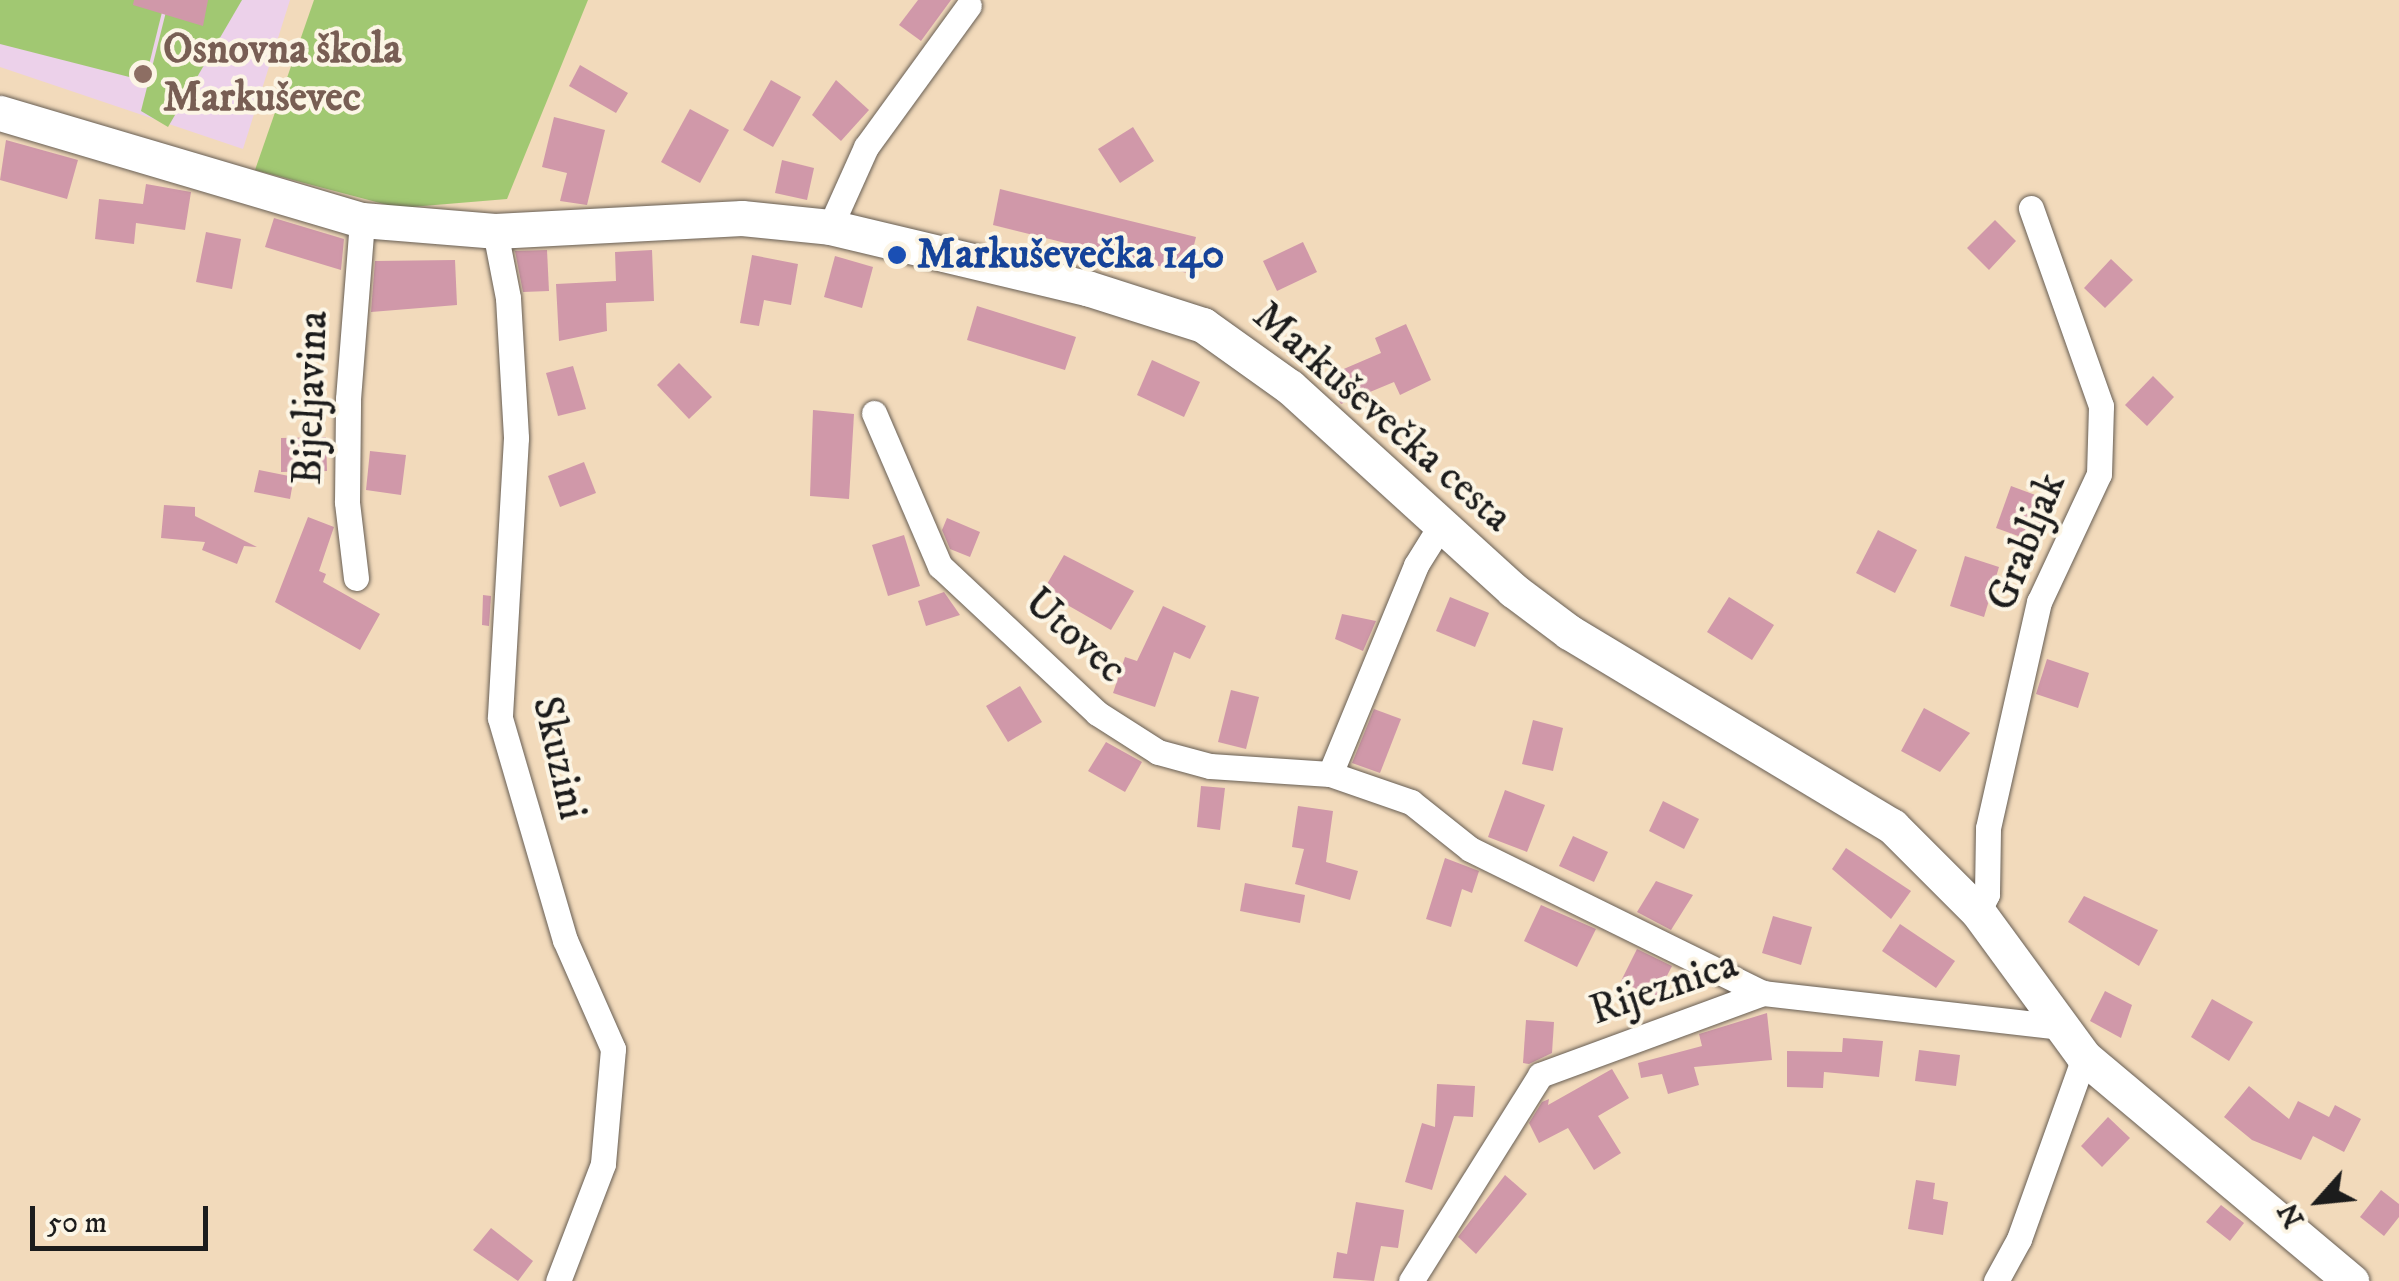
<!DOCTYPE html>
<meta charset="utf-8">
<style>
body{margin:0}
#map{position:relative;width:2399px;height:1281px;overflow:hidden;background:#f2dabb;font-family:"IM FELL DW Pica",serif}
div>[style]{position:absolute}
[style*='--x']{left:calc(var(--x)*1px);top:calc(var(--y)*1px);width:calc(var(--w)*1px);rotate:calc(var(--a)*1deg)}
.built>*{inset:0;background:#ecd1ea}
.green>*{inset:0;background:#a1c872}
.building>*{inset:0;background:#d098a9}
.roads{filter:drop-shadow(0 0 2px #675e54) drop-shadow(0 0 2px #675e54)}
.street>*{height:25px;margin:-12.5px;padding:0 12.5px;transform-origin:12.5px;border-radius:12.5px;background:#fff}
.secondary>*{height:35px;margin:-17.5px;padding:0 17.5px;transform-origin:17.5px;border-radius:17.5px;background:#fff}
.dots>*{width:28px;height:28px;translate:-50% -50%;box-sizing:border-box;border:5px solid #fcf5e5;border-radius:50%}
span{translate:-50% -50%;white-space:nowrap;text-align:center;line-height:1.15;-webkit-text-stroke:8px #fcf5e5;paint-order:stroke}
.education-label{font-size:42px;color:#785e54;font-weight:700}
.left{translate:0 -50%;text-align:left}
.transit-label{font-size:42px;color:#164399;font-weight:700}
.street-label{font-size:42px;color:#1c1c1c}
.north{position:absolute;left:2269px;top:1151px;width:100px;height:100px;-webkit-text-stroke:8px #fcf5e5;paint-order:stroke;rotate:243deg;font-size:28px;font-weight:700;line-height:40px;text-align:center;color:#1c1c1c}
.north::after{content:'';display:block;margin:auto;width:35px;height:45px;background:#1c1c1c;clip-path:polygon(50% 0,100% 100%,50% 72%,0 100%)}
.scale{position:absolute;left:30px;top:1206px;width:178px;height:45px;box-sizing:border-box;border:5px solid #1c1c1c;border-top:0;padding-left:12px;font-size:30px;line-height:35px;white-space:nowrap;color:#1c1c1c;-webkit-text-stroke:8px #fcf5e5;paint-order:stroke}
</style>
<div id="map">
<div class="built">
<div style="clip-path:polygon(0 0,290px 0,243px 149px,0 67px)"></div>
</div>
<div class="green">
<div style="clip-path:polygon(0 0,165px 0,145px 81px,0 44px)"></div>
<div style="clip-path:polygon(169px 0,242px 0,168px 127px,141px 111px)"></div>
<div style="clip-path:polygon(314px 0,588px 0,507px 199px,399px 208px,255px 170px)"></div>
</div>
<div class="building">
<div style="clip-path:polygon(134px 0,208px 0,203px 26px,133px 5px)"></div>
<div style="clip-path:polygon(918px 0,951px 0,921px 41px,899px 25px)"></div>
<div style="clip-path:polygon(580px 65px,628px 93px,616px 113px,569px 86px)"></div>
<div style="clip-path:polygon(771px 80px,801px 97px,773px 147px,743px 130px)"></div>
<div style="clip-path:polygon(836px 80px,869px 110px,841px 141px,812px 115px)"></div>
<div style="clip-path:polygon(690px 109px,729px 130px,700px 183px,661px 162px)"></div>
<div style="clip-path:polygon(554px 117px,605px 130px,587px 205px,560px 201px,567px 173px,542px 167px)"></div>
<div style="clip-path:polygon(1133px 127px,1154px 161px,1120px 183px,1098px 149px)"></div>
<div style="clip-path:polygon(6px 140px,78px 160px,67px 199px,0 180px)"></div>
<div style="clip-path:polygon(782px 160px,814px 168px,807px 200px,775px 193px)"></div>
<div style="clip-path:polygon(146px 184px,191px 192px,185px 230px,136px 223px,134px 244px,95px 239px,99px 199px,143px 204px)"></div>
<div style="clip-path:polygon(1000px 189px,1196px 237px,1187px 273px,993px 225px)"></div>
<div style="clip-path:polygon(274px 218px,344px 239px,341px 270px,265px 247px)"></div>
<div style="clip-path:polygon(1995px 220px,2016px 241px,1989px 270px,1967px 248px)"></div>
<div style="clip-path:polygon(206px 232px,241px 239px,232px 289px,196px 282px)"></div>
<div style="clip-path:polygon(1303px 242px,1317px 272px,1277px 291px,1263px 261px)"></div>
<div style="clip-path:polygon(547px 250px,549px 291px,523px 292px,515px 251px)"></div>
<div style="clip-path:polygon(652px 250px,654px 301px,606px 303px,607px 331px,559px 341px,556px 284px,616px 281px,615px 252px)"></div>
<div style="clip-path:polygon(752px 255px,798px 264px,791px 305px,764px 300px,759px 326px,740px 323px)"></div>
<div style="clip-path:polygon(835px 256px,873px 267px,862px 308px,824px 297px)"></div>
<div style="clip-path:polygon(2111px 259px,2133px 280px,2105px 308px,2084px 288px)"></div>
<div style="clip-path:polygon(455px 260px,457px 305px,371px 312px,375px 261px)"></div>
<div style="clip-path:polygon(977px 306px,1076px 337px,1065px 370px,967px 340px)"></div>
<div style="clip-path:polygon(1406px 324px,1431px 380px,1400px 395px,1394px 382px,1341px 404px,1325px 377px,1381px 353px,1375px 338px)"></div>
<div style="clip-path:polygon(1152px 360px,1200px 382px,1184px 417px,1137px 395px)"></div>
<div style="clip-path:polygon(679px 363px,712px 397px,689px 419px,657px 385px)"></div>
<div style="clip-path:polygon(573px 366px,586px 409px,558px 416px,546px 373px)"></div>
<div style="clip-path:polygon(2153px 376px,2174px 397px,2147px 426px,2125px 405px)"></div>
<div style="clip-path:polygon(813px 410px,854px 414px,849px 499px,810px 496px)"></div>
<div style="clip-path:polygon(326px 437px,327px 471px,281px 472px,281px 438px)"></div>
<div style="clip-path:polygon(370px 451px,406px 455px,401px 495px,366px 490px)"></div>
<div style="clip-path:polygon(584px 462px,596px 493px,560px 507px,548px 476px)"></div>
<div style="clip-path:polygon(259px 470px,294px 477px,290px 499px,254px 492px)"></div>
<div style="clip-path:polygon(2011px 486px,2049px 500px,2035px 542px,1996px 528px)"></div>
<div style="clip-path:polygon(164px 505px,195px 507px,195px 516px,257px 547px,244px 546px,237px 564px,202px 550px,205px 542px,161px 538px)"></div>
<div style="clip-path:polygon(308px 517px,334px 527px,319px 571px,326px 574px,323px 582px,380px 614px,360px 650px,275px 602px)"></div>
<div style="clip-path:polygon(947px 518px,980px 532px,970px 557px,950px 549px,942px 530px)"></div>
<div style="clip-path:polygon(1878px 530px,1917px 550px,1895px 593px,1856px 573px)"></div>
<div style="clip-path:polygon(904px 535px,920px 586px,888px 596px,872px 545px)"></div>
<div style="clip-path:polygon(1064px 555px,1134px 591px,1111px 630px,1043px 591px)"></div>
<div style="clip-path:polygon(1965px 556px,1999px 567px,1984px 617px,1950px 606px)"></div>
<div style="clip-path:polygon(944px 592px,960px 615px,926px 626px,918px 601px)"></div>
<div style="clip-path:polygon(483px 595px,491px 596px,489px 626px,482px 625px)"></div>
<div style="clip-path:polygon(1450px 597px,1489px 613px,1475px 647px,1436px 631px)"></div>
<div style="clip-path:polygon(1729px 597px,1774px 625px,1752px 660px,1707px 632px)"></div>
<div style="clip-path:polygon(1163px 606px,1206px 626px,1190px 659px,1174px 652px,1155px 707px,1113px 693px,1125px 657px,1137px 661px)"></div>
<div style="clip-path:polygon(1342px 614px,1376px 621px,1363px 651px,1335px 639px)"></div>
<div style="clip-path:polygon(2047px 659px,2089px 673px,2078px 708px,2036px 694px)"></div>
<div style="clip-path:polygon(1020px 686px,1042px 722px,1008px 742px,986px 706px)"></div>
<div style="clip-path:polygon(1231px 690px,1259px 697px,1246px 749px,1218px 742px)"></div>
<div style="clip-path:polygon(1924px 708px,1970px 733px,1940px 772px,1901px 751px)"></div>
<div style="clip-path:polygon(1374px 709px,1401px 719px,1380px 773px,1352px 763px)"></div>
<div style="clip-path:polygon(1533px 720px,1563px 728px,1553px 771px,1522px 764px)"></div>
<div style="clip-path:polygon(1106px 742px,1142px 762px,1125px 792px,1088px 771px)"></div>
<div style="clip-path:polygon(1201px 786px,1225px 788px,1220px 830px,1197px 827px)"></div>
<div style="clip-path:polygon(1505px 790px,1545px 805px,1527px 852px,1488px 837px)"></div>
<div style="clip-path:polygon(1663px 801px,1699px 819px,1684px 849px,1649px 831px)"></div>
<div style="clip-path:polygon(1298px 806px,1333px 811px,1326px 862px,1358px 871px,1350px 900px,1295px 884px,1304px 849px,1292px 847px)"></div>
<div style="clip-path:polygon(1573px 836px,1608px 852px,1594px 882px,1559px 866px)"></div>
<div style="clip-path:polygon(1846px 848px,1911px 891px,1891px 919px,1832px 869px)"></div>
<div style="clip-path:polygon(1445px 858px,1479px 871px,1472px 893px,1462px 889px,1451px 927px,1426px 919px)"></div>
<div style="clip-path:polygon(1656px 881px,1693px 895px,1671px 930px,1637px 912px)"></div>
<div style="clip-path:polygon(1245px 883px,1305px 895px,1300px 923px,1240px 911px)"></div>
<div style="clip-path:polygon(2084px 896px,2158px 930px,2139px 966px,2068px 922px)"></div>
<div style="clip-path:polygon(1541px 905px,1596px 929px,1577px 967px,1524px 941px)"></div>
<div style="clip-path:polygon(1773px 916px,1812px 927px,1801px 965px,1762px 953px)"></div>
<div style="clip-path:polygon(1900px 924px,1955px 961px,1936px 988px,1882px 951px)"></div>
<div style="clip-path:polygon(1637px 949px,1672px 966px,1655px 999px,1621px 981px)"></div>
<div style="clip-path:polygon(2105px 991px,2132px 1005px,2121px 1038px,2090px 1021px)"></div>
<div style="clip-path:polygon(2212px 999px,2253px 1022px,2229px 1061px,2191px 1037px)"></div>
<div style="clip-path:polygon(1767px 1013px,1772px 1060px,1694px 1067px,1699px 1085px,1668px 1094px,1662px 1074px,1641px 1078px,1638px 1063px,1702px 1046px,1699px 1034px)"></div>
<div style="clip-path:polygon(1526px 1020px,1554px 1022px,1552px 1053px,1529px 1064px,1523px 1063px)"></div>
<div style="clip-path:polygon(1843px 1038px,1883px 1041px,1879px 1077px,1824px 1072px,1823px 1088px,1787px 1087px,1787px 1051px,1842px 1052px)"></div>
<div style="clip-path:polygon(1919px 1050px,1960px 1055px,1956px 1086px,1915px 1081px)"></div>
<div style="clip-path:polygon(1612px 1069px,1629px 1098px,1598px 1116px,1621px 1153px,1594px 1170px,1568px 1128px,1539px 1143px,1529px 1123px,1542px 1102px,1549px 1099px,1548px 1105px)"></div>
<div style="clip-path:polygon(1437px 1084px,1475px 1086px,1473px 1117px,1454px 1116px,1432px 1190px,1405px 1182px,1422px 1123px,1435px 1127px)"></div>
<div style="clip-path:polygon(2249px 1086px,2289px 1119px,2298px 1101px,2329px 1117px,2335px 1105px,2361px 1119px,2344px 1152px,2313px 1136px,2301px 1160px,2252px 1140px,2224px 1117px)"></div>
<div style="clip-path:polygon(2108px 1117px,2130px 1138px,2102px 1167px,2081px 1146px)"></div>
<div style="clip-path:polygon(1505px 1175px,1527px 1194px,1476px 1254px,1458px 1237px)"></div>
<div style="clip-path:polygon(1916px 1180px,1935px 1183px,1933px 1199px,1948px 1202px,1943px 1235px,1908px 1229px)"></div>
<div style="clip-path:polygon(2381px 1190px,2399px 1204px,2399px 1217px,2384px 1236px,2360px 1217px)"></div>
<div style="clip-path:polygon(1356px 1202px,1404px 1210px,1398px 1248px,1381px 1246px,1374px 1281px,1333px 1278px,1337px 1252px,1347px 1254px)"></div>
<div style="clip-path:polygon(2221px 1205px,2244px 1223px,2230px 1241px,2206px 1222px)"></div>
<div style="clip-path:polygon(491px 1228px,533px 1261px,518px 1281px,473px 1250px)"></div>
</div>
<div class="roads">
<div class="street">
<div style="--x:830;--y:227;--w:88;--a:-65.8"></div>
<div style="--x:866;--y:147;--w:175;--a:-54"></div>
<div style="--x:495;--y:231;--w:68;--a:79"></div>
<div style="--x:508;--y:298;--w:140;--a:86.7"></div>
<div style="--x:516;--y:438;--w:280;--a:93.3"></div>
<div style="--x:500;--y:718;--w:231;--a:73.7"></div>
<div style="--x:565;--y:940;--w:119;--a:66.2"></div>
<div style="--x:613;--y:1049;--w:115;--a:95"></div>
<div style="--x:603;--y:1164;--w:125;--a:111"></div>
<div style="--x:874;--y:413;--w:167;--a:66.7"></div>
<div style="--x:940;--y:566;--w:215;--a:43.1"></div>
<div style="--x:1097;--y:713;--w:72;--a:32.6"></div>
<div style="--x:1158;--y:752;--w:54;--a:15.1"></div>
<div style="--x:1210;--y:766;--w:120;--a:3.8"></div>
<div style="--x:1330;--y:774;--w:86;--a:19.1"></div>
<div style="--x:1411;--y:802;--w:75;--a:38.5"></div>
<div style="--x:1470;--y:849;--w:326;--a:26.2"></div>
<div style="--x:356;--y:578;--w:77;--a:-96.8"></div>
<div style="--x:347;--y:502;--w:103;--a:-89.4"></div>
<div style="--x:348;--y:399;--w:180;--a:-85.5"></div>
<div style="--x:1330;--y:774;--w:226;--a:-67.6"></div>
<div style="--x:1416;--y:565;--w:47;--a:-58"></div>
<div style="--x:1978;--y:912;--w:20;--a:-63"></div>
<div style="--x:1987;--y:894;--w:66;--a:-89.1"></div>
<div style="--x:1988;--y:828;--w:232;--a:-77.3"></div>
<div style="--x:2039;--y:602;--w:141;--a:-64.9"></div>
<div style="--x:2099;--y:474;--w:68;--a:-88.3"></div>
<div style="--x:2101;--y:406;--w:210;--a:-109.5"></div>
<div style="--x:1411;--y:1281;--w:243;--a:-57.9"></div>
<div style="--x:1540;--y:1075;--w:238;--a:-20.2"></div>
<div style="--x:1763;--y:993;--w:299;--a:6.5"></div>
<div style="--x:1996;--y:1281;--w:48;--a:-61.3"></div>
<div style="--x:2019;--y:1239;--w:193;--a:-70.3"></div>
</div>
<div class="secondary">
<div style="--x:0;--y:113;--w:377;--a:16.5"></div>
<div style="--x:362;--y:220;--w:133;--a:4.7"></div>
<div style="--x:495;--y:231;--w:247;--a:-3"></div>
<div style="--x:742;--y:218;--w:88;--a:5.8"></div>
<div style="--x:830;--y:227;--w:264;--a:13.4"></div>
<div style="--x:1087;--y:288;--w:122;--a:17.7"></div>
<div style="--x:1203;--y:325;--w:107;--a:35.5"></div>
<div style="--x:1290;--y:387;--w:302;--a:42.3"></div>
<div style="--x:1513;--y:590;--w:70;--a:36.9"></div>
<div style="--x:1569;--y:632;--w:377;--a:31"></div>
<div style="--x:1892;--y:826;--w:122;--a:45"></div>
<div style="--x:1978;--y:912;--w:180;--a:53.8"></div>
<div style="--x:2084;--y:1057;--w:349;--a:40"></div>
</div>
</div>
<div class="dots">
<div style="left:143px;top:74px;background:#8d6e63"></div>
<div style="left:897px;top:255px;background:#1a4fb4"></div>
</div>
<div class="education-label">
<span class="left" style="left:163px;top:74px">Osnovna škola<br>Markuševec</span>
</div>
<div class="transit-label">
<span class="left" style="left:917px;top:255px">Markuševečka 140</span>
</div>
<div class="street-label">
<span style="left:311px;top:398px;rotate:-88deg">Bijeljavina</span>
<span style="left:1382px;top:417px;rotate:41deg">Markuševečka cesta</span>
<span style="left:2027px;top:542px;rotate:-68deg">Grabljak</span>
<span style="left:1075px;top:636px;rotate:42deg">Utovec</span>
<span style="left:559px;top:758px;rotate:77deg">Skuzini</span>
<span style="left:1664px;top:988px;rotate:-19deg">Rijeznica</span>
</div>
<div class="north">N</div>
<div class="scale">50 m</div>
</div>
